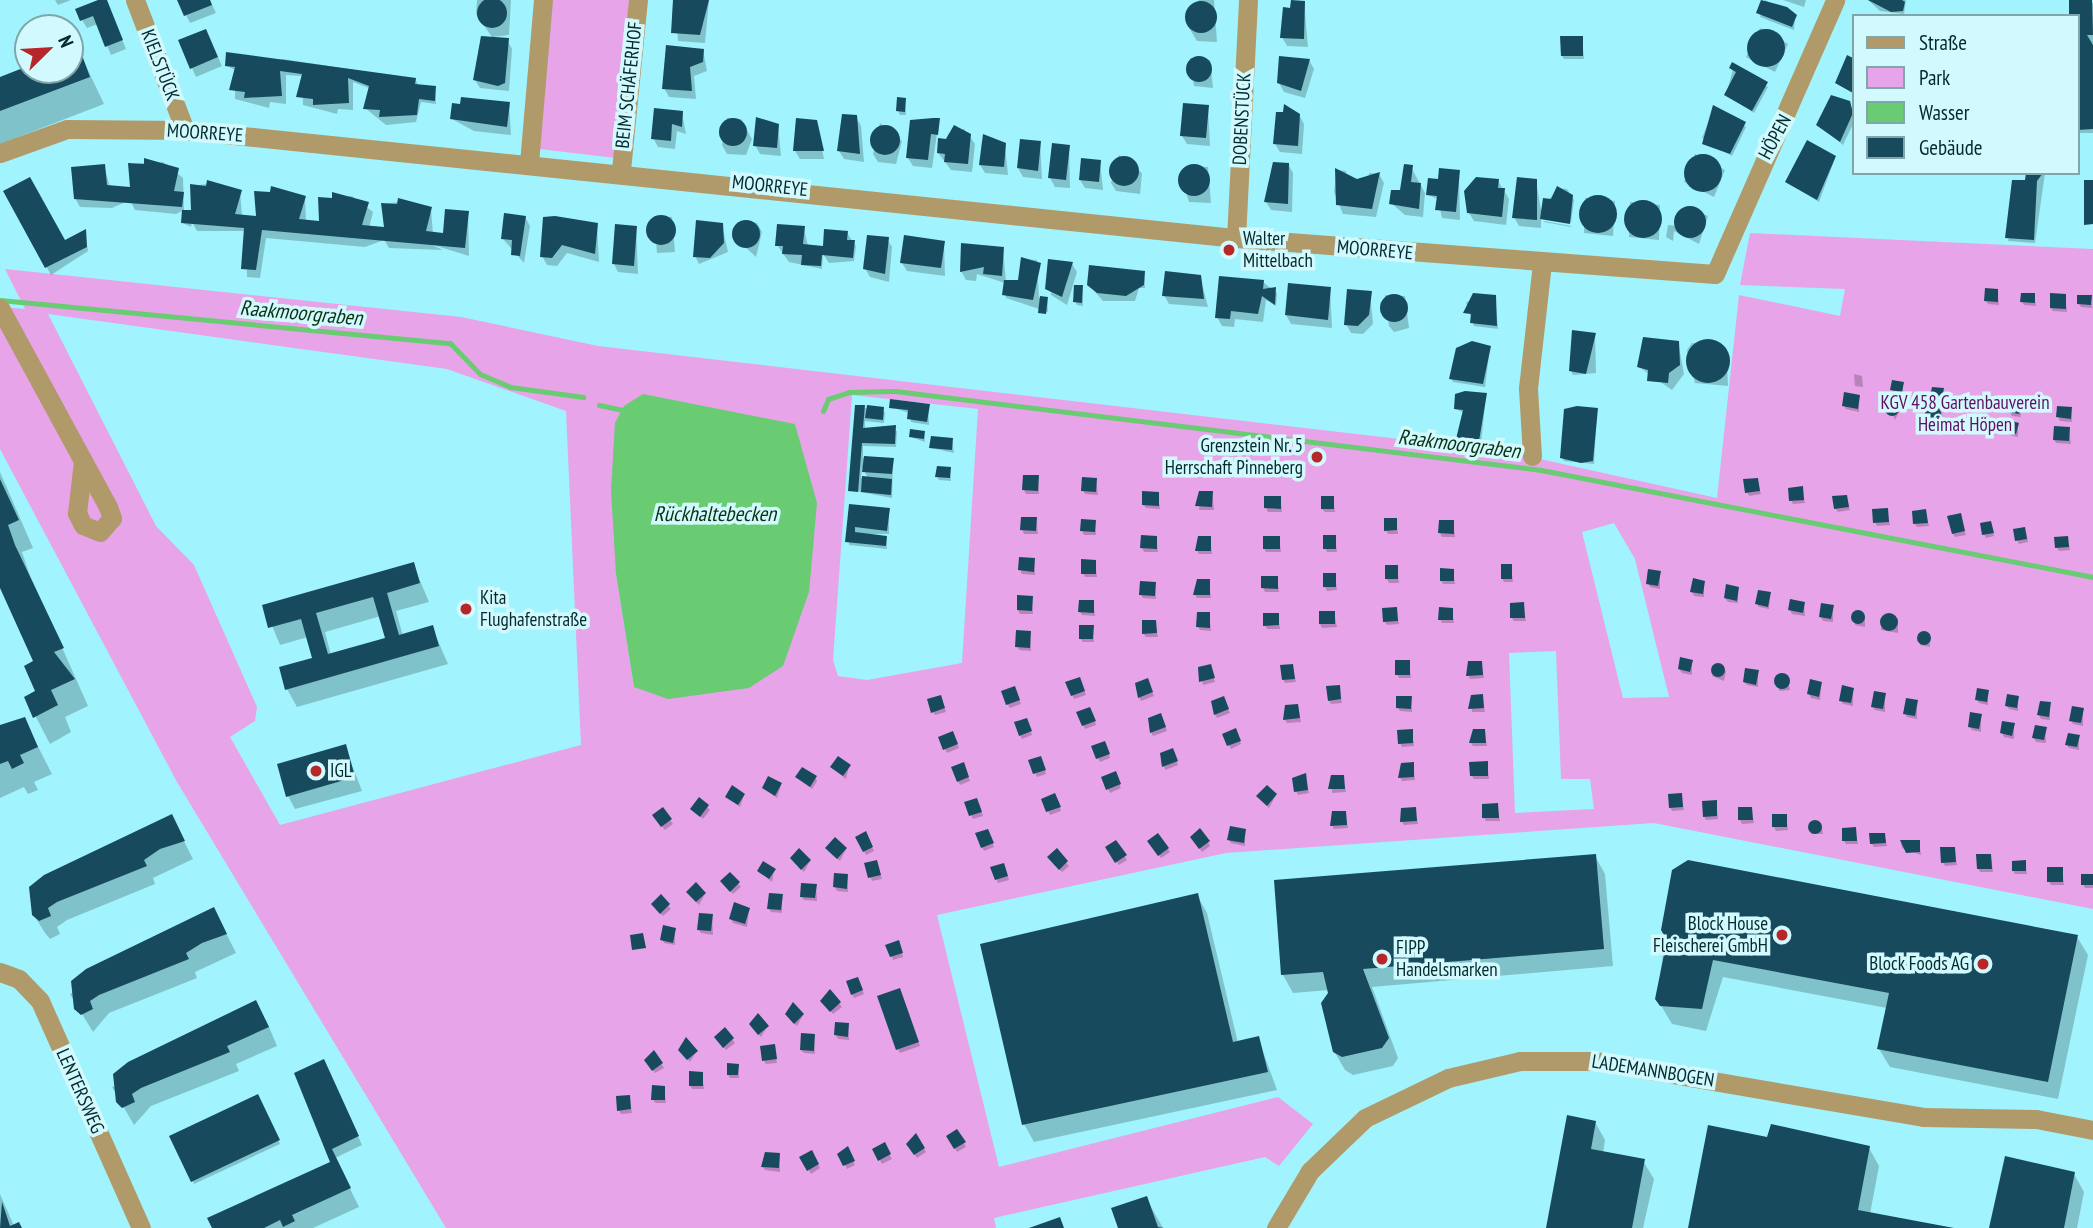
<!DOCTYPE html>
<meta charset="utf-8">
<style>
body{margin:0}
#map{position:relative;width:2093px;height:1228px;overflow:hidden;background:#a1f3fd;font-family:"PT Sans Narrow",sans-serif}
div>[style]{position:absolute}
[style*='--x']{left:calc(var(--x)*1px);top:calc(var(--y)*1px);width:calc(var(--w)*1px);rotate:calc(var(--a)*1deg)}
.green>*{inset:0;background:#e7a4e9}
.water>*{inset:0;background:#69cb72}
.shadow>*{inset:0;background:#0003}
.stream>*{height:5px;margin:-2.5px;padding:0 2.5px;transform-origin:2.5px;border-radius:2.5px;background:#69cb72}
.building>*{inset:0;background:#184a5d}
.round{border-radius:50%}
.street>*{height:19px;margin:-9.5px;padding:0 9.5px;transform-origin:9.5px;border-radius:9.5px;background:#b19a6a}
.dots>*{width:19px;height:19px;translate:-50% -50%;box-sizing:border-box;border:4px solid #d2f9fd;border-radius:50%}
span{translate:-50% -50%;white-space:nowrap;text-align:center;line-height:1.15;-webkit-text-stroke:7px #d2f9fd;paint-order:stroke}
.street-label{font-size:19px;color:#04292d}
.poi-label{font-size:19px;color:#04292d}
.left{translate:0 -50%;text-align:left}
.right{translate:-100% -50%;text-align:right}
.park-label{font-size:19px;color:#5f0f64}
.water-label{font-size:21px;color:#0a3210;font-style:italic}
.legend{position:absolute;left:1852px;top:14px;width:228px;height:161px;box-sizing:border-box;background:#d2f9fd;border:2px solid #80a6aa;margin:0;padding:9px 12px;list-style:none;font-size:21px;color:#04292d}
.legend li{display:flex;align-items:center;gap:14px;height:35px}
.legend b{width:35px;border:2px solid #80a6aa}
.north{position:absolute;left:14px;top:14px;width:70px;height:70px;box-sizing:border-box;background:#d2f9fd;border:2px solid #80a6aa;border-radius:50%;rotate:66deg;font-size:19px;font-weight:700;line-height:28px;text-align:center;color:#04292d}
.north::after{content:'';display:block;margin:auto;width:24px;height:32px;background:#b72729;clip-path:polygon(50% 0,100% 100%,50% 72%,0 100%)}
</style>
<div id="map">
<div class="green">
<div style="clip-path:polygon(550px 0,630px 0,616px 158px,539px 149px)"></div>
<div style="clip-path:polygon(evenodd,1750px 233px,2093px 249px,2093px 909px,1654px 823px,1226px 853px,937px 915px,999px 1167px,1278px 1097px,1313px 1124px,1279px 1166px,1265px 1157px,994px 1218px,996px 1228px,446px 1228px,177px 782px,0 449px,0 307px,25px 309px,5px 269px,461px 317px,598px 346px,1503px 451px,1717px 498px,1739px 295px,1840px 316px,1845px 289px,1740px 285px,1750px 233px,48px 314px,447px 369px,566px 411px,581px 745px,280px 825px,230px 737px,255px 721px,257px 707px,194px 565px,156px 526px,48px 314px,1750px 233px,852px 395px,978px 409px,962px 663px,867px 680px,838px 676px,833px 660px,852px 395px,1750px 233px,615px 423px,795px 424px,804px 460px,634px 687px,616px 574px,615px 423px,1750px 233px,1614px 523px,1635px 559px,1669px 697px,1623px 698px,1582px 532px,1614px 523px,1750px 233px,1556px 651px,1561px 779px,1590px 779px,1594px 809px,1515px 813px,1509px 653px,1556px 651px)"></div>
</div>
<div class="water">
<div style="clip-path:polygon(643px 394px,795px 424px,817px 503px,809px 592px,783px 666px,749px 688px,668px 699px,634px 687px,616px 574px,611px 490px,615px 423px,624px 406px)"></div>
</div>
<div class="shadow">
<div style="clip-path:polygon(55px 0,71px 0,58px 5px)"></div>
<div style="clip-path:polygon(106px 0,126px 49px,111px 55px,98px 24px,87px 28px,82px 20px)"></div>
<div style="clip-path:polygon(179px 0,210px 0,216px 13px,190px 23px)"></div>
<div style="clip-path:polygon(477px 0,511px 0,509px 35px,492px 37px,476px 14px)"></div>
<div style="clip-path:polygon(675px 0,709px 0,705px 43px,678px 41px)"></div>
<div style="clip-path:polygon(1199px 0,1214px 0,1217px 42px,1197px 41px,1186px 23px)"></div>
<div style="clip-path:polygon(1765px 0,1795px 16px,1794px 30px,1760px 17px)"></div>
<div style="clip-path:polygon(1783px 0,1806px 0,1804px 7px)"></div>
<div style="clip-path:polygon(1868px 0,1906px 0,1904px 14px,1880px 11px)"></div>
<div style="clip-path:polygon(2069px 0,2093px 3px,2093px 133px,2077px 133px,2077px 16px,2069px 16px)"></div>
<div style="clip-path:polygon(1304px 2px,1308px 47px,1287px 46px,1282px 37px,1292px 10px)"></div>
<div style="clip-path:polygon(1760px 28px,1788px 44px,1775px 72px,1746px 57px)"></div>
<div style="clip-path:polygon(206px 31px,222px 66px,196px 77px,180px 41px)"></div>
<div style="clip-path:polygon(482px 38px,507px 40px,512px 49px,509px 91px,480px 88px,475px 80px)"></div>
<div style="clip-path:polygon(1582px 38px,1584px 59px,1564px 59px,1562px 56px)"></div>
<div style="clip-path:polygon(78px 49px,104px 104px,0 144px,0 79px,70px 70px,70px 52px)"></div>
<div style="clip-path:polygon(703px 50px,707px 71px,694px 76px,696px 99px,669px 97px,664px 88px)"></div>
<div style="clip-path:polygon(1190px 58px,1210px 60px,1213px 88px,1194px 86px)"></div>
<div style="clip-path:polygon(283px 59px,415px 79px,419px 86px,435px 88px,436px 104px,421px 102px,416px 122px,386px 125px,365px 108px,369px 88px,353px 82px,353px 110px,338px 109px,337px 114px,303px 105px,302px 76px,286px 75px,286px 104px,270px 102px,269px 108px,235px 99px,235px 70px,227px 66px)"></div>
<div style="clip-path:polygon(1309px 60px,1314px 69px,1305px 98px,1284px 92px,1279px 83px)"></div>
<div style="clip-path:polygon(1734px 65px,1768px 87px,1754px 113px,1726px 95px)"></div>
<div style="clip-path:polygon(905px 100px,906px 115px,900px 115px,898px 111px)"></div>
<div style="clip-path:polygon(1849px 102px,1853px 124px,1843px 145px,1818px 124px)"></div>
<div style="clip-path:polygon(509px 103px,511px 135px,474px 131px,452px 119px)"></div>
<div style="clip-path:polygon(1208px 107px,1210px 146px,1187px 144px,1182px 136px)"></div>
<div style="clip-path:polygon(1714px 108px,1746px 127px,1732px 156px,1702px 138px)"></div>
<div style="clip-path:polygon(682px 113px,686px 134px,677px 131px,675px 149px,658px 147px,653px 138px)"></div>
<div style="clip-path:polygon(1285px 114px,1299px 115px,1304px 124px,1302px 154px,1280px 152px,1275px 144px)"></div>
<div style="clip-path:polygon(856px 117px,861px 126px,864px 162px,844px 159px,839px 151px)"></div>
<div style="clip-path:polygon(727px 118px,741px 119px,746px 128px,752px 139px,746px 155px,727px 154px,722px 145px)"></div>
<div style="clip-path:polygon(939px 120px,932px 168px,913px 166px,908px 158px)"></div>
<div style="clip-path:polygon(816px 122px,824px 159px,800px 159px,795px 151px)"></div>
<div style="clip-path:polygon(880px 123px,902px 141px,896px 164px,878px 162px,873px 154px)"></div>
<div style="clip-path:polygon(778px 125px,781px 156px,760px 154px,755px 145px)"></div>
<div style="clip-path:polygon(964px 129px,975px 144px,972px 172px,951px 170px,938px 153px,949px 133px)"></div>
<div style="clip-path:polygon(1040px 142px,1042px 179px,1023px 177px,1018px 168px)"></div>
<div style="clip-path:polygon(1005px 145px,1008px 175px,985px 173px,980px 165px)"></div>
<div style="clip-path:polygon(1069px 147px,1070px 188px,1055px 187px,1050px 178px)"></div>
<div style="clip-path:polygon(1695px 154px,1725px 170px,1714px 197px,1684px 182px)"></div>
<div style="clip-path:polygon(1119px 155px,1142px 173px,1140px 194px,1116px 191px,1111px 183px)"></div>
<div style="clip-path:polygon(1835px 158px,1819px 202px,1787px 182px)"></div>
<div style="clip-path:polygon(163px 162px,183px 178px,184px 210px,176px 214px,135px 210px,130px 200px,112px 208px,80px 207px,75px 198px,104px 166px,110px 187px,130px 189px,130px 164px)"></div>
<div style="clip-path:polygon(1100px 162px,1103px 190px,1085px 188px,1080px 180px)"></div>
<div style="clip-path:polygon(1273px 163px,1288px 164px,1293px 173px,1292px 212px,1271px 210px,1266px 202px)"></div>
<div style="clip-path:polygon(1186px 166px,1208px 167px,1211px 203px,1189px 202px,1180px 174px,1186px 175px)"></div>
<div style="clip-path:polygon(1411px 167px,1425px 193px,1423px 217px,1405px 215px,1391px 203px,1401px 196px)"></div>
<div style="clip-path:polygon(1337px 170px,1346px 171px,1347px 183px,1368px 182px,1369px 173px,1379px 174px,1384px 183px,1376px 217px,1343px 214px,1334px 192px)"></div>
<div style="clip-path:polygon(1459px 172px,1460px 220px,1442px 218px,1438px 199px,1428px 195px)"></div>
<div style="clip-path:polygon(2027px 173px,2045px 173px,2035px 243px,2008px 241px)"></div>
<div style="clip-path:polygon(1498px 181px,1509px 199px,1506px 225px,1474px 221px,1469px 213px)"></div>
<div style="clip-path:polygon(1536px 181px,1541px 210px,1558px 188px,1567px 189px,1574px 200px,1571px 222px,1541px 216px,1541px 228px,1519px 226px,1514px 217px)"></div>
<div style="clip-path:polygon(216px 183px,240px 191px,242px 216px,256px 218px,272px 188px,305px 197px,306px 222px,320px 223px,319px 199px,352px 196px,373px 212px,369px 228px,384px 229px,383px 204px,407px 201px,431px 209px,433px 234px,445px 235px,468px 213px,469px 256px,430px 244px,443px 250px,389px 248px,384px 240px,365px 247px,266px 238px,260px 278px,247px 277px,246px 231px,197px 231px,192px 222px,191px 227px,183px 223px,192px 212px,191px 186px)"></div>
<div style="clip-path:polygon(6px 192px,64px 243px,85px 232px,88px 251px,51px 275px)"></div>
<div style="clip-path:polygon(1585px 198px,1615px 201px,1613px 236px,1584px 233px)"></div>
<div style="clip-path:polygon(1630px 202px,1660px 205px,1659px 240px,1629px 237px)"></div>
<div style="clip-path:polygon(1687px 206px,1708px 216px,1699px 244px,1674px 231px,1673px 241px,1666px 237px,1668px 225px,1676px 226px)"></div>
<div style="clip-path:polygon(654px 216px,672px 217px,675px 252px,657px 253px)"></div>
<div style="clip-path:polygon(525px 217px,530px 226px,524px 263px,503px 239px)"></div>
<div style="clip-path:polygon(1544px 221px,1571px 226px,1571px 227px,1544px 222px)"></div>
<div style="clip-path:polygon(739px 222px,757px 223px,762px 232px,756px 257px,734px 237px)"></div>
<div style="clip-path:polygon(597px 225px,599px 262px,567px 253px,557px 266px,547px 265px,542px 256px)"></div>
<div style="clip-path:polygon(722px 225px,728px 252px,699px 264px,695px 256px)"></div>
<div style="clip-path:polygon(636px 228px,638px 274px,618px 272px,614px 264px)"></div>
<div style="clip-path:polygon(804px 228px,808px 246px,821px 247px,847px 233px,856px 246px,854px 261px,829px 263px,823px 254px,822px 269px,789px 262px,777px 245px)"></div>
<div style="clip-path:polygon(887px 239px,892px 247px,889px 282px,870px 277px,865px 268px)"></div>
<div style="clip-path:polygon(944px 243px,945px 276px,907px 271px,902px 263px)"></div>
<div style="clip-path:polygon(1003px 249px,1006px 282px,1020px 282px,1022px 259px,1037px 260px,1039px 298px,1047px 299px,1048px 312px,1006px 298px,1005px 283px,977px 274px,976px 281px,966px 280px,961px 271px)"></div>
<div style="clip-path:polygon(1050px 261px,1072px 264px,1077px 272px,1067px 305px,1051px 295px)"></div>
<div style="clip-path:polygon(1144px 272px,1145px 288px,1139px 288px,1135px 301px,1103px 301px,1089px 285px)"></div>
<div style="clip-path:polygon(1200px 276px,1208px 307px,1169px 304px,1164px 295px)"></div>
<div style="clip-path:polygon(1263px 282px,1277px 293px,1276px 306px,1266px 300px,1263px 322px,1235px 319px,1234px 327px,1222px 326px,1217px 317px)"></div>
<div style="clip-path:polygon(1082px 287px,1083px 306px,1077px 305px,1075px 301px)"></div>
<div style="clip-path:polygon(1330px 289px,1332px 328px,1291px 324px,1286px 315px)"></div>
<div style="clip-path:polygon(1997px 290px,1999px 305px,1988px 304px,1986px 301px)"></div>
<div style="clip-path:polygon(1370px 293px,1373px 324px,1363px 334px,1351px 333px,1346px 324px)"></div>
<div style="clip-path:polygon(1385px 295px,1405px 296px,1409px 328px,1394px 332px,1389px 326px)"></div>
<div style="clip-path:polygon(2034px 295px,2036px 306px,2024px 305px,2022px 302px)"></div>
<div style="clip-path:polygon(2065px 296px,2067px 312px,2053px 311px,2051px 308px)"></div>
<div style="clip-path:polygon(1495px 297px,1498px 329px,1474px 326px,1466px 302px)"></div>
<div style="clip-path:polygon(2091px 297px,2092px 308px,2081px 307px,2079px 304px)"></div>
<div style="clip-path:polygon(1595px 334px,1596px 373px,1573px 375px,1571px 371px)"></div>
<div style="clip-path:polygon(1678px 342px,1684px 374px,1672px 390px,1639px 367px)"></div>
<div style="clip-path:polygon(1692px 343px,1726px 347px,1728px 386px,1695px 383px,1687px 350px)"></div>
<div style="clip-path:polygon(1490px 347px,1485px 387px,1453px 382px,1451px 378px)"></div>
<div style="clip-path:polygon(1854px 374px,1862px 376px,1863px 387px,1855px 386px)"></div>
<div style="clip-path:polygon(1903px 383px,1903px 395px,1894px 393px,1892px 390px)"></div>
<div style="clip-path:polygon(1943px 390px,1944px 402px,1934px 401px,1932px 397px)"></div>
<div style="clip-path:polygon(1486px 395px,1481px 444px,1460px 442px,1464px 413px,1456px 409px)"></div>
<div style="clip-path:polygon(1974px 395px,1982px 397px,1983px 409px,1974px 407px)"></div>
<div style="clip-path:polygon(1859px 397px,1859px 412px,1846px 409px,1844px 406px)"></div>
<div style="clip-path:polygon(1891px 403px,1901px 408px,1895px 420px,1894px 418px)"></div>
<div style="clip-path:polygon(928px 405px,929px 425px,911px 422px,909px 413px,891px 407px)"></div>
<div style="clip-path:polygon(2020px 405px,2021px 417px,2012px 416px,2010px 412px)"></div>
<div style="clip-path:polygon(evenodd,856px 406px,885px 412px,884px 423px,865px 421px,865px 430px,897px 431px,896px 447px,863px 446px,863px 458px,893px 460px,892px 498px,850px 490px,856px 406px,862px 467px,868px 478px,861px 478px,862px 467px)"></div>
<div style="clip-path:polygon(1597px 409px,1594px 464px,1564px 461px,1562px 457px)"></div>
<div style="clip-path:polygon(2071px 409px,2072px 422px,2060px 421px,2058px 417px)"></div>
<div style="clip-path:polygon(1926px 410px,1942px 412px,1943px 424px,1931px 421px)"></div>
<div style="clip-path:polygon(1979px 418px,1979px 430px,1970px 428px,1968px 425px)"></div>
<div style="clip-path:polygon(2018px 425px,2018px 437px,2010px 435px,2007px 431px)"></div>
<div style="clip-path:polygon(2069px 429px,2071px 444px,2056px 443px,2054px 439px)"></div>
<div style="clip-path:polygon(924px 433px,925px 442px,911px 437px)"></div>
<div style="clip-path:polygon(952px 440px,954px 453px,931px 448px)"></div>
<div style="clip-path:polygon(950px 469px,951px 481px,939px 480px,937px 476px)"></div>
<div style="clip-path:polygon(0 472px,33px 548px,22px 552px,29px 573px,88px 706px,65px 717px,71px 732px,50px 744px,26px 698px,37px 692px,36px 662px,0 579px)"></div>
<div style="clip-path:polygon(1038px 477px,1039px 494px,1026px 494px,1024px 490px)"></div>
<div style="clip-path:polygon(1096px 479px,1098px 495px,1085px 494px,1083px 490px)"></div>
<div style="clip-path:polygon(1757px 480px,1761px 494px,1749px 496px,1747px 492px)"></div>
<div style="clip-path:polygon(1802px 488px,1805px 503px,1793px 504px,1791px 500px)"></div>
<div style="clip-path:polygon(1201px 493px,1212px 493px,1214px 510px,1199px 510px)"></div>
<div style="clip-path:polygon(1158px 494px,1160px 509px,1146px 508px,1144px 505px)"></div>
<div style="clip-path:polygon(1846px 496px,1850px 510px,1838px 512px,1835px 508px)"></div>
<div style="clip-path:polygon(1280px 498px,1282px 512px,1268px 512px,1266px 508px)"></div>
<div style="clip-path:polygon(1333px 498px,1335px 512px,1325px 512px,1322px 509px)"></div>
<div style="clip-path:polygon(850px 506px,889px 510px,889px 534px,856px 534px,886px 537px,887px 549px,849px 545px)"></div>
<div style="clip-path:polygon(1887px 510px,1890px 525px,1877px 526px,1875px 522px)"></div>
<div style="clip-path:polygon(1925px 511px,1929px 526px,1917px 527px,1915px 524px)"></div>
<div style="clip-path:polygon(1960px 515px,1966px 535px,1955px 537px,1953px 534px)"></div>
<div style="clip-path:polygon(1036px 519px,1038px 534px,1024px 534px,1022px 530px)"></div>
<div style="clip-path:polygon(1396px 520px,1398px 534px,1388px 534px,1386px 530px)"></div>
<div style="clip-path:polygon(1095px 521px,1096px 535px,1084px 535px,1082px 531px)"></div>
<div style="clip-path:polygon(1453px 522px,1455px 537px,1442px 537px,1440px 533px)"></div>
<div style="clip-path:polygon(1991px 522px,1994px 536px,1986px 538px,1984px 534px)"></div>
<div style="clip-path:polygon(2026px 532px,2028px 542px,2019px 544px,2017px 540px)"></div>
<div style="clip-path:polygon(1335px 537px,1337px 552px,1327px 552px,1325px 548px)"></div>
<div style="clip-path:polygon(1156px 538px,1158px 552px,1144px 552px,1142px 548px)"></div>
<div style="clip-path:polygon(1210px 538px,1212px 554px,1199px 554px,1197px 550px)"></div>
<div style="clip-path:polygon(1279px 538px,1281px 552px,1266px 552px,1264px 548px)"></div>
<div style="clip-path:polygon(2068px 538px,2070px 550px,2059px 551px,2057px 548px)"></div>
<div style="clip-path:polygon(1034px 559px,1035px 575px,1022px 574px,1020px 570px)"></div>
<div style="clip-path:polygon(1095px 561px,1097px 577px,1085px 577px,1083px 573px)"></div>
<div style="clip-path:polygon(evenodd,413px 564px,429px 602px,396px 611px,403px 636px,432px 627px,448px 664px,297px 707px,287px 689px,314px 659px,308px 637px,280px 645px,264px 606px,413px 564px,381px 616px,387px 639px,331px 655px,325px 632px,381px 616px)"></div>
<div style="clip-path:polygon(1511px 566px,1513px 582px,1504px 582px,1502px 578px)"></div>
<div style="clip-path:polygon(1397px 567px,1399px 583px,1389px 583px,1387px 579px)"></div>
<div style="clip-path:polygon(1453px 570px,1455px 584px,1443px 584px,1441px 580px)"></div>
<div style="clip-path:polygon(1660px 573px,1660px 589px,1650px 587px,1648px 583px)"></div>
<div style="clip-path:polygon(1335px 574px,1337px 590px,1327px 591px,1325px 587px)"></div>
<div style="clip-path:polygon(1277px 578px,1279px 592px,1265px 592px,1263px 588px)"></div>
<div style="clip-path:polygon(1209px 581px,1211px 598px,1197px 598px,1195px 595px)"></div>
<div style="clip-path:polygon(1704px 582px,1704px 597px,1694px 596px,1692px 592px)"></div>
<div style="clip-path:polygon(1155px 584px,1156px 599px,1143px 598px,1141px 595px)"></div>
<div style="clip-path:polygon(1738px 588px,1738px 603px,1728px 602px,1725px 598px)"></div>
<div style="clip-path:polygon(1770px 594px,1769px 609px,1759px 607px,1757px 604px)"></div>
<div style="clip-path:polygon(1032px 598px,1033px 614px,1020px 614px,1018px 610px)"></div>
<div style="clip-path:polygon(1093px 602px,1095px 616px,1082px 615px,1080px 612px)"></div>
<div style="clip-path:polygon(1523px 604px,1526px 621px,1514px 621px,1512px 618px)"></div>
<div style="clip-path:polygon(1804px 604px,1805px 616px,1792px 614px,1790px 610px)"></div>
<div style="clip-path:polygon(1833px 607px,1833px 622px,1823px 621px,1821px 617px)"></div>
<div style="clip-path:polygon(1396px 609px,1399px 624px,1387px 625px,1385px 622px)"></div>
<div style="clip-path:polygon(1452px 610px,1454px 623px,1442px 623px,1440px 619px)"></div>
<div style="clip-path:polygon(1334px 612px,1337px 627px,1322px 628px,1320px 624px)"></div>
<div style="clip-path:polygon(1855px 613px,1865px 615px,1865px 627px,1855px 625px)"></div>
<div style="clip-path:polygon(1209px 614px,1211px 631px,1200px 630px,1198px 627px)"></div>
<div style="clip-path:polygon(1278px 615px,1280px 629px,1267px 629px,1265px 625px)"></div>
<div style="clip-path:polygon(1881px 619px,1898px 619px,1898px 633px,1881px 630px)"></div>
<div style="clip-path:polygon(1155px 622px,1158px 637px,1146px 637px,1143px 633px)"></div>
<div style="clip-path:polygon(1092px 627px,1094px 642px,1083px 642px,1080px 638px)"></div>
<div style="clip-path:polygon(1030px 633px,1031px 651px,1019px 650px,1017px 646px)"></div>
<div style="clip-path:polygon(1919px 633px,1929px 636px,1930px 647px,1920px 645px)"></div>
<div style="clip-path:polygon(1692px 661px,1692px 675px,1682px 673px,1679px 669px)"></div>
<div style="clip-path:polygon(1409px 662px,1411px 678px,1399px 678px,1397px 674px)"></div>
<div style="clip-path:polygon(1481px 663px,1484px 678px,1470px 679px,1468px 675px)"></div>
<div style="clip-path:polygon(1716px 665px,1726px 671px,1724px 681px,1712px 676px)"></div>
<div style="clip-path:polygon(1292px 666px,1296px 682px,1285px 683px,1283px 679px)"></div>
<div style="clip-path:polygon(1210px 667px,1215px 682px,1203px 685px,1200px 669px)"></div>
<div style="clip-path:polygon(1758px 672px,1758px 687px,1747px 685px,1744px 682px)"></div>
<div style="clip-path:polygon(1779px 675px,1787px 676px,1790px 690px,1779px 691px)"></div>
<div style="clip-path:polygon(1081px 682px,1086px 695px,1074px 699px,1068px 683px)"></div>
<div style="clip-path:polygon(1821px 683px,1820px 700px,1811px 698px,1809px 694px)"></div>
<div style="clip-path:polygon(1149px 684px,1154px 696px,1141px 701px,1139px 697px)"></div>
<div style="clip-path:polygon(1339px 687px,1342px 703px,1331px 704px,1329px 700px)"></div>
<div style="clip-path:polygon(1853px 689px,1853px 706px,1843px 704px,1841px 701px)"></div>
<div style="clip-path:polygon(1016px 691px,1021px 704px,1010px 708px,1007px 704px)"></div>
<div style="clip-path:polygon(1988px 691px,1988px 705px,1979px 703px,1977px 700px)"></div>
<div style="clip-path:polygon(1885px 695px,1885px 712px,1875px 710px,1873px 707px)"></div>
<div style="clip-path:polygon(1482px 696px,1485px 712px,1472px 712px,1472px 697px)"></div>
<div style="clip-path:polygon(1411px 698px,1412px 712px,1400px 711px,1398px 708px)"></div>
<div style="clip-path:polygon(2018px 698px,2018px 711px,2009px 709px,2007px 706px)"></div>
<div style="clip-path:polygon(942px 700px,946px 712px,935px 715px,933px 712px)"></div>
<div style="clip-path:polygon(1225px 702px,1230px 713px,1217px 718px,1215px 714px)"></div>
<div style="clip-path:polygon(1917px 702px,1917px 719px,1907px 717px,1905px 713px)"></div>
<div style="clip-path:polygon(2050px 704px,2050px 720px,2041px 719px,2039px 715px)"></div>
<div style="clip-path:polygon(1298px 706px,1301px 722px,1287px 723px,1285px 720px)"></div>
<div style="clip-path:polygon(2083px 710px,2083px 726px,2073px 724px,2071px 720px)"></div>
<div style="clip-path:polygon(1092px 712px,1096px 725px,1085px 729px,1083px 725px)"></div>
<div style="clip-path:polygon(1981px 716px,1981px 732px,1972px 730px,1970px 727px)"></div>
<div style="clip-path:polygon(1162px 718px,1167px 731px,1153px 736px,1151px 732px)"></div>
<div style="clip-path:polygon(24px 719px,52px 774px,34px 782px,38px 790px,28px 794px,24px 787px,0 798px,0 730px)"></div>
<div style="clip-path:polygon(1028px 723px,1032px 735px,1022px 739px,1020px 735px)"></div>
<div style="clip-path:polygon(2014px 725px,2014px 739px,2004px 737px,2002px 733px)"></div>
<div style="clip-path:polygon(2045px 729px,2046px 743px,2036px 742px,2034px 738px)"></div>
<div style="clip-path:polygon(1412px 731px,1414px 746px,1402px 747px,1400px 743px)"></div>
<div style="clip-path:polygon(1484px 731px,1487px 746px,1473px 746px,1471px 743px)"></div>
<div style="clip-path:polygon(1237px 734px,1241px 744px,1231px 749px,1224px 735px)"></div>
<div style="clip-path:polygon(954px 737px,959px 748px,947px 753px,945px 749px)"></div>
<div style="clip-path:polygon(2079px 737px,2079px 750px,2069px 748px,2067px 745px)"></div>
<div style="clip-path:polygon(1106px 746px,1110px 758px,1100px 762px,1098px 758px)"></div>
<div style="clip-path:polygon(345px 747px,362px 791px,295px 809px,288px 796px)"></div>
<div style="clip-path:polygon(1162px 754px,1174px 754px,1178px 765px,1165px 770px)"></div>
<div style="clip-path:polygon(1030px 761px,1042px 761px,1046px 774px,1037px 777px)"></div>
<div style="clip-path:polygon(1487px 763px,1489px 779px,1474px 779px,1472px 776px)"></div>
<div style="clip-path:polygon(1413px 764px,1415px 780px,1402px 781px,1400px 777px)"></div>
<div style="clip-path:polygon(849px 766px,846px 779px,832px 768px)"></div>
<div style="clip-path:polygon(965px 768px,970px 781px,960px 785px,958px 781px)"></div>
<div style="clip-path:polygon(1305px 776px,1309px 793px,1298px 795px,1296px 791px)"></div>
<div style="clip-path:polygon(797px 777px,815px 778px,817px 781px,812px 789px)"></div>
<div style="clip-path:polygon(1117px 777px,1121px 788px,1110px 793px,1108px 789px)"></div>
<div style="clip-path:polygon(1332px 777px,1343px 777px,1346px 792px,1332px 793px)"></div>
<div style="clip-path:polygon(781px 785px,777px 798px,764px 788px)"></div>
<div style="clip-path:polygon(744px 795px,740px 807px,727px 797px)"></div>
<div style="clip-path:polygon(1276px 795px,1269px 808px,1261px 800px)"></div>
<div style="clip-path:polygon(1681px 795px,1684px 810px,1672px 811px,1670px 807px)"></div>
<div style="clip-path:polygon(699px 799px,710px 810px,703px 819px,692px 809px)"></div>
<div style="clip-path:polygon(1057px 799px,1061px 811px,1050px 815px,1043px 800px)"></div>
<div style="clip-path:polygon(1716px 802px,1718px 819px,1706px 820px,1704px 816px)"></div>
<div style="clip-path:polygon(979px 803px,983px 816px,973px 819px,971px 815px)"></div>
<div style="clip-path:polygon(1497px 805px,1500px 821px,1486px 821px,1484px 818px)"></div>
<div style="clip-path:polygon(1751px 808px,1754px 823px,1742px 824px,1740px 820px)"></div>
<div style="clip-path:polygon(662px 809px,673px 824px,665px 830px,656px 819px)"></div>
<div style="clip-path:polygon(1415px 809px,1418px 824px,1404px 825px,1402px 822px)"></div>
<div style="clip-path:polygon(1345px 813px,1348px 828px,1334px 829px,1332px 825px)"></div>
<div style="clip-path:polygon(171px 816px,193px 859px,153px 878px,155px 884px,67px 920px,57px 927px,60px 934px,50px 939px,45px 933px,34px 915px)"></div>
<div style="clip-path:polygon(1786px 816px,1788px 830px,1776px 831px,1774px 827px)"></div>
<div style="clip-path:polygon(1809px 823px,1821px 823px,1823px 834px,1811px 834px)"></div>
<div style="clip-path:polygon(1855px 829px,1858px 844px,1846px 844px,1844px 841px)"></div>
<div style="clip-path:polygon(1245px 831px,1245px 846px,1231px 843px,1229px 840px)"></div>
<div style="clip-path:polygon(865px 834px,874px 851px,866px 855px,857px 838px)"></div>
<div style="clip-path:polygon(989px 834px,994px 847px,984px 851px,982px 847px)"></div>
<div style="clip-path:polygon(1884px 834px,1887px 846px,1874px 847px,1871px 843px)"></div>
<div style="clip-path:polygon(1158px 835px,1170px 852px,1161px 858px,1149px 841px)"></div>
<div style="clip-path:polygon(1194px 840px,1208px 842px,1210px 846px,1202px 852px)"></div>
<div style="clip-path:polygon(1919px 841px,1921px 855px,1902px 848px,1901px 842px)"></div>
<div style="clip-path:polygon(1116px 842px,1127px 860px,1119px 865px,1107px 848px)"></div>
<div style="clip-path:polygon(1954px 848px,1957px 865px,1945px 866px,1943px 862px)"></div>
<div style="clip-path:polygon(846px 849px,840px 861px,830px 852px)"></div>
<div style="clip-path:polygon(1056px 851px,1069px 866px,1062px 872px,1051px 861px)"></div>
<div style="clip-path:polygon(1595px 856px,1605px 874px,1613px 966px,1372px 987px,1398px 1058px,1393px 1066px,1353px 1075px,1345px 1070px,1334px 1051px,1329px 990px,1293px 993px,1283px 975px,1276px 882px)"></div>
<div style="clip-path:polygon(1991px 856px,1993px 872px,1980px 872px,1978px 868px)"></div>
<div style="clip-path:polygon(810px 861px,804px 872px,794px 862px)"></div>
<div style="clip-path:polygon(876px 862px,882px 879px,872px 881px,866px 865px)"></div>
<div style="clip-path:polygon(2025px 862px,2027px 874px,2015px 874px,2013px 870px)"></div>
<div style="clip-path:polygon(993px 868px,1005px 868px,1009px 880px,998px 883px)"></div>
<div style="clip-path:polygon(2062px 869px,2064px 885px,2051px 885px,2049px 881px)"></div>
<div style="clip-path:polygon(774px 870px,772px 882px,759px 871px)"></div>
<div style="clip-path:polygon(1674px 871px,2077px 937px,2088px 955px,2058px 1099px,1890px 1067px,1879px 1049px,1887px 1008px,1723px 977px,1706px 1031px,1672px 1024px,1657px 999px)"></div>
<div style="clip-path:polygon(730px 874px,741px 887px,733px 894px,724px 885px)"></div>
<div style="clip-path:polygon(847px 876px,848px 892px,837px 891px,835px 887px)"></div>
<div style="clip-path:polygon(2093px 876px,2093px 888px,2085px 888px,2083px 884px)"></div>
<div style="clip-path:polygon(816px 886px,817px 901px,804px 900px,801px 896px)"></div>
<div style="clip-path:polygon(705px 894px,699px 905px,690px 896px)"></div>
<div style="clip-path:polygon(1197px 895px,1207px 913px,1238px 1043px,1258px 1038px,1277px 1090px,1034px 1142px,1024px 1124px)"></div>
<div style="clip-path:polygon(782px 896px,782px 913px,771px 912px,769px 908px)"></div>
<div style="clip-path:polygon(661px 897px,671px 909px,663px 916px,655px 908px)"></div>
<div style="clip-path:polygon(214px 909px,236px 953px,195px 972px,197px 978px,109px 1013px,93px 1032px,70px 994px)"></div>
<div style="clip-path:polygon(749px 909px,747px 927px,733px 923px,731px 919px)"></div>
<div style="clip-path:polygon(712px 916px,713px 935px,701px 933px,699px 930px)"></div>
<div style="clip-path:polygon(675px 930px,675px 945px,664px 943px,662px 939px)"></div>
<div style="clip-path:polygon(888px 946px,900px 946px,903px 957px,893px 960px)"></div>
<div style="clip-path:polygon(860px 983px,864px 994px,854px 998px,852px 994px)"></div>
<div style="clip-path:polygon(830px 992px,842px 1007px,833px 1014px,825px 1004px)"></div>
<div style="clip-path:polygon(901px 994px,920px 1046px,900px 1053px,898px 1049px)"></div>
<div style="clip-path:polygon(803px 1015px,797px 1026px,789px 1018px)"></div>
<div style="clip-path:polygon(266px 1020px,277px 1046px,236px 1064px,239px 1071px,151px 1106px,134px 1125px,112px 1087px)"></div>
<div style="clip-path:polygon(848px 1025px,849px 1040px,838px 1039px,836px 1035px)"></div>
<div style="clip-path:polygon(767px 1027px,761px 1037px,753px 1028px)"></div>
<div style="clip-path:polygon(725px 1030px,735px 1043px,726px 1050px,718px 1041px)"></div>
<div style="clip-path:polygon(813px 1036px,815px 1054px,804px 1053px,801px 1050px)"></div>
<div style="clip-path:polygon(774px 1046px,777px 1063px,766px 1064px,764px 1061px)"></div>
<div style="clip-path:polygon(653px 1052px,664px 1068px,655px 1073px,646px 1060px)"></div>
<div style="clip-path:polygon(696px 1052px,690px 1062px,683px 1054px)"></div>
<div style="clip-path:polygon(738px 1066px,739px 1078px,730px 1078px,728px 1074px)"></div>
<div style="clip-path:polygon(328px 1070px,362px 1145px,335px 1158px,359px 1207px,313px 1228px,214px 1228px,333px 1163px)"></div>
<div style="clip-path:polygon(702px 1074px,704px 1089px,692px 1089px,690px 1085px)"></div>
<div style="clip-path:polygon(664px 1088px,666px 1103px,655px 1103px,653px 1099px)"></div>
<div style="clip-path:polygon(257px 1096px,280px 1144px,194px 1184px,172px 1137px)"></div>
<div style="clip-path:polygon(629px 1097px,632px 1113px,621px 1114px,619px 1110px)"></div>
<div style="clip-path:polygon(1595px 1122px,1605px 1140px,1603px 1153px,1643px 1161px,1654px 1179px,1643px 1228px,1549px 1228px)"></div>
<div style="clip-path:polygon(957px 1131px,966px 1147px,957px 1152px,948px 1136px)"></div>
<div style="clip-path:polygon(916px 1136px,926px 1152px,917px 1158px,908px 1144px)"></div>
<div style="clip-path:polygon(1768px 1139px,1869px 1148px,1879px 1166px,1870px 1214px,1952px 1228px,1689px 1228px)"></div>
<div style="clip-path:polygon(884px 1145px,892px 1159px,882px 1164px,874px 1150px)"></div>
<div style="clip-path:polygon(847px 1149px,855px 1165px,847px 1169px,840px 1155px)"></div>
<div style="clip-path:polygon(811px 1153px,820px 1168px,811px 1174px,802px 1158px)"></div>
<div style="clip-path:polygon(779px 1154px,780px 1172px,765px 1170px,763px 1167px)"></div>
<div style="clip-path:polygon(2074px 1174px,2084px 1192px,2077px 1228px,1990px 1228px)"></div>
<div style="clip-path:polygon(0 1194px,14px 1226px,21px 1228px,0 1228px)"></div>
<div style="clip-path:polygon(1146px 1198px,1163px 1228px,1120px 1228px)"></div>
</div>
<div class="stream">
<div style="--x:0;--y:300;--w:452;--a:5.5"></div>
<div style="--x:450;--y:343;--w:43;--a:45.9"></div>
<div style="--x:480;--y:374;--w:33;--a:23"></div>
<div style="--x:510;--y:387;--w:74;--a:7.8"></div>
<div style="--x:599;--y:405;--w:30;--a:12"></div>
<div style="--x:823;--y:411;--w:13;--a:-67"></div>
<div style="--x:828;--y:399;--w:22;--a:-18"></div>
<div style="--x:849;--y:392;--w:46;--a:-1.2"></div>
<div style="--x:895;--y:391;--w:651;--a:6.97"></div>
<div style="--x:1541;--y:470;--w:562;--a:10.97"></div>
</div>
<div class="building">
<div class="round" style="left:477px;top:-2px;width:30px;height:30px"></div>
<div style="clip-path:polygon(98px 0,107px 0,123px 40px,105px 47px,93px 16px,80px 21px,75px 9px)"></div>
<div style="clip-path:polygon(177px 0,210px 0,212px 5px,184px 16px)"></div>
<div style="clip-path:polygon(673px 0,709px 0,700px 35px,671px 33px)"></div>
<div style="clip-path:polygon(1291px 0,1305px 1px,1304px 39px,1280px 38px,1283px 7px,1290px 8px)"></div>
<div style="clip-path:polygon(1761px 0,1787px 7px,1797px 15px,1792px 27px,1756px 13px)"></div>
<div style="clip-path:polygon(1868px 0,1902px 0,1905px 2px,1903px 11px,1891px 12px)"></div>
<div style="clip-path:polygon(2069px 0,2092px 0,2093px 35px,2087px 35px,2093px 45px,2093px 129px,2077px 130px,2077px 16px,2069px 16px)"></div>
<div class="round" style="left:1185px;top:1px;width:32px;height:32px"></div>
<div style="clip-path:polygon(206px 29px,218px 57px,190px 69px,178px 40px)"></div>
<div class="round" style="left:1747px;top:29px;width:38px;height:38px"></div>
<div style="clip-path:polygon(481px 36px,509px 38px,505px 83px,498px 86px,473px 80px)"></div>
<div style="clip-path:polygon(1560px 36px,1583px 36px,1583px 56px,1561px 56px)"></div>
<div style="clip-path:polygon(666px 45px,704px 49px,703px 62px,690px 67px,692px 91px,662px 89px)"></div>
<div style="clip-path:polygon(79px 47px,90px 77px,0 111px,0 77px,28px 66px,70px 70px,70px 50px)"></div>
<div style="clip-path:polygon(226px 52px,416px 78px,415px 84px,436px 86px,435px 101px,419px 99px,417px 115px,379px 117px,380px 110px,363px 109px,369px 86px,348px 78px,349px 103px,313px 105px,313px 99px,296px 97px,302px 74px,280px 71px,282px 96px,244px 98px,245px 92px,229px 90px,235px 67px,225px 66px)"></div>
<div style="clip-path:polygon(1847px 55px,1853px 58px,1853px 93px,1835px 83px)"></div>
<div style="clip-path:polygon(1279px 56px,1310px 59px,1301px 91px,1277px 83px)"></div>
<div class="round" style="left:1186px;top:56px;width:26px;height:26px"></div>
<div style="clip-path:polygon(1732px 62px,1768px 82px,1752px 111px,1724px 95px,1736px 72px,1729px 68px)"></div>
<div style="clip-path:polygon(1831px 95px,1850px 101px,1853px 113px,1840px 142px,1816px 125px)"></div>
<div style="clip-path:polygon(461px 97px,510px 102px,507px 127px,450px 119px,452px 103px,460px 104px)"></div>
<div style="clip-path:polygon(897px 97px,906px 98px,905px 112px,896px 111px)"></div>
<div style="clip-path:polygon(1183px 103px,1209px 105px,1206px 138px,1180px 136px)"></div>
<div style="clip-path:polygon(1284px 104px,1300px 114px,1298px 146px,1273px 144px,1276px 112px,1283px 112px)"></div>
<div style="clip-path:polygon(1713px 105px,1746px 122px,1730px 154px,1702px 144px)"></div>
<div style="clip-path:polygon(654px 108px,683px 111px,682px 127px,672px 124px,671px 141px,651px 139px)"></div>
<div style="clip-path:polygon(842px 114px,857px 115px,860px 154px,837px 151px)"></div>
<div style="clip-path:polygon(756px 117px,779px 124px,777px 148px,753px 146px)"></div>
<div class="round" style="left:719px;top:118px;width:28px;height:28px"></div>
<div style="clip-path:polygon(796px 118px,817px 120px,824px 151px,793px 151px)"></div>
<div style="clip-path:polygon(933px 118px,940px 118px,938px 135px,931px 134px,928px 160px,906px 158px,910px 120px)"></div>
<div style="clip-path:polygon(954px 125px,971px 134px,968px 164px,944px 162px,945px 154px,937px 153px,938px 138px,946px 139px)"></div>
<div class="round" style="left:870px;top:125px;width:30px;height:30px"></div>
<div style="clip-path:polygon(983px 134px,1006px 143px,1004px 167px,979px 165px)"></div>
<div style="clip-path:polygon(1020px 139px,1041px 141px,1038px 171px,1017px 168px)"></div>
<div style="clip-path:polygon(1807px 140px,1836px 156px,1817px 200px,1785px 182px)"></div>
<div style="clip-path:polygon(1052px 143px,1070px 145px,1066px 180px,1048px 178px)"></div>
<div class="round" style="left:1684px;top:154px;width:38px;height:38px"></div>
<div class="round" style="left:1109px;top:156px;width:30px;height:30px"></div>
<div style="clip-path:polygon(144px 158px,179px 168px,174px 191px,184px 192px,182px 207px,74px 199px,71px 167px,105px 164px,107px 185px,130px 187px,128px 163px,144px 164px)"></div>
<div style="clip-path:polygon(1081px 158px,1101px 160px,1099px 182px,1079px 180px)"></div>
<div style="clip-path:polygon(1273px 162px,1289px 163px,1288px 204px,1264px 202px)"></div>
<div class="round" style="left:1178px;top:164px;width:32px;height:32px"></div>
<div style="clip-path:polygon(1404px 164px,1413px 165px,1411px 182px,1421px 183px,1419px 209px,1389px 204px,1391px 190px,1400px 190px)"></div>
<div style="clip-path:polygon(1335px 168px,1357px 179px,1380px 172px,1372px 209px,1336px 205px)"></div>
<div style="clip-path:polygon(1439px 168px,1460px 170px,1456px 212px,1435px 210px,1437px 196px,1426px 195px,1428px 178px,1438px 179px)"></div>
<div style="clip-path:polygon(2026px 173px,2043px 173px,2037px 181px,2034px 240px,2005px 238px,2012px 180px,2025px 180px)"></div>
<div style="clip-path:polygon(30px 177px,65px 240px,86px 229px,87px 247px,45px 268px,3px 191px)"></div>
<div style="clip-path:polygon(1476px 177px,1499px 179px,1498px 188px,1505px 188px,1502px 217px,1467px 213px,1464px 191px)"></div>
<div style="clip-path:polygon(1517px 177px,1537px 179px,1537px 220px,1512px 218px)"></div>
<div style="clip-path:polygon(207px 180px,242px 190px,235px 214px,256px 216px,254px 191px,270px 192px,271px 186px,306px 196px,299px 219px,319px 221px,318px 197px,332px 198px,332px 192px,369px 202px,362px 225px,384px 227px,381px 203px,397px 204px,398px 198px,432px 207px,426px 231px,443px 233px,445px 209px,469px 211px,465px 248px,262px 230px,256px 270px,241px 269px,244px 228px,181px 223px,182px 210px,191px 210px,190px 184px,206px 186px)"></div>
<div style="clip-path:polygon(2084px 180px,2093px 180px,2093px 224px,2084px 225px)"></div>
<div style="clip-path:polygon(1557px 186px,1573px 195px,1570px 224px,1540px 219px,1543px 198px,1551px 199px)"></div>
<div class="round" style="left:1579px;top:195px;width:38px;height:38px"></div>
<div class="round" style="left:1624px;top:200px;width:38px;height:38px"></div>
<div class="round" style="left:1674px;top:206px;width:32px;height:32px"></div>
<div style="clip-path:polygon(504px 213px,526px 216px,520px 256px,511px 255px,512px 240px,501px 239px)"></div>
<div class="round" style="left:646px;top:215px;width:30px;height:30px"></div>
<div style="clip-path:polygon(555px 216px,598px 223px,595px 254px,562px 245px,552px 258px,540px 257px,543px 217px)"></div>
<div style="clip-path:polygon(696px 220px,723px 223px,724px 243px,710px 258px,693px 257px)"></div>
<div class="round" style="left:732px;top:220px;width:28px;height:28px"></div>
<div style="clip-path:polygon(615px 224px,637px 226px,634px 266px,612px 264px)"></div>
<div style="clip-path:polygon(777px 224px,805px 226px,803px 244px,823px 246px,824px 229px,848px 231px,847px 240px,855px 240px,853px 258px,822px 255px,821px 266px,801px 265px,802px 255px,782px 254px,783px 246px,775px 246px)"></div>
<div style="clip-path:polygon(867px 235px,889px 237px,885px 274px,863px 269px)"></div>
<div style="clip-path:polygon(904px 235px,945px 241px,941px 268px,900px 263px)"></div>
<div style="clip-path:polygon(961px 243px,1004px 247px,1002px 276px,983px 274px,984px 267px,960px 272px)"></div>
<div style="clip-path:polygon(1021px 257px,1041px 263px,1033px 300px,1002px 295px,1004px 280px,1018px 280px)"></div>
<div style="clip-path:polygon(1048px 259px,1073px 262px,1062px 297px,1045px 289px)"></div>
<div style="clip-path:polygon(1089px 265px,1145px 271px,1144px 285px,1126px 296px,1097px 293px,1087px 285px)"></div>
<div style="clip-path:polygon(1165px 271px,1201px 275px,1204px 299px,1162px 296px)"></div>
<div style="clip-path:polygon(1219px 276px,1264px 280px,1263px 289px,1276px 287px,1275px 305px,1262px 296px,1258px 314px,1231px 311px,1230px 319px,1215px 318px)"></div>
<div style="clip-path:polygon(1288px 283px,1331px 287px,1328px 320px,1285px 315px)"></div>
<div style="clip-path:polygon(1074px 285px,1083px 285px,1082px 303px,1073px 302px)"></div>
<div style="clip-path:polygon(1985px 288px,1998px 289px,1998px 302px,1984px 301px)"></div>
<div style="clip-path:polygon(1347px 289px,1372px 291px,1369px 315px,1358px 326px,1344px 325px)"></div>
<div style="clip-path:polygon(1473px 293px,1496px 295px,1497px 326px,1470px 323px,1471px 314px,1463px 313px)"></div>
<div style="clip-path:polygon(2021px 293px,2035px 293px,2035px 303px,2020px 302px)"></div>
<div style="clip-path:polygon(2050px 293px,2066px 294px,2066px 309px,2050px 308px)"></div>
<div class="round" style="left:1380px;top:294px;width:28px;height:28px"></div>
<div style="clip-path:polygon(2077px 295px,2092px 295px,2091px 305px,2077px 304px)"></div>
<div style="clip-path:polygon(1040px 296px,1048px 297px,1046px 314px,1038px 313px)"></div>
<div style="clip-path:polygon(1572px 330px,1596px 333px,1586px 374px,1569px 371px)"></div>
<div style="clip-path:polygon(1643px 337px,1679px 341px,1680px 365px,1669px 373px,1668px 383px,1647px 381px,1648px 370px,1637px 367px)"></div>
<div class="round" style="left:1686px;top:339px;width:44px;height:44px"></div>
<div style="clip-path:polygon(1472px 341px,1491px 346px,1483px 384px,1449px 379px,1456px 348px)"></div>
<div style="clip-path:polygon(1892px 380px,1904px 382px,1902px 392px,1890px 390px)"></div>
<div style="clip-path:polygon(1932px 387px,1944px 388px,1942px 399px,1930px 398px)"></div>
<div style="clip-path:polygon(1465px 391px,1487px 393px,1479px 441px,1456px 439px,1463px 410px,1454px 409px,1455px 394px)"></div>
<div style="clip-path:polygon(1844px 392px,1860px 395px,1858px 409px,1842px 406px)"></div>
<div style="clip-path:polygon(890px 399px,930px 404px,927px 422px,907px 419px,908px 410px,889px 408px)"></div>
<div class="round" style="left:1885px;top:402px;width:14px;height:14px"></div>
<div style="clip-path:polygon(2010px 402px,2021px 403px,2019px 414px,2008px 412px)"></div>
<div style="clip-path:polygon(855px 405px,865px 405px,863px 428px,896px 425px,895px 444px,862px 443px,858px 492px,848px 491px)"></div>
<div style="clip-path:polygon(867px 405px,884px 407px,883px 420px,865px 418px)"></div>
<div class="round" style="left:1925px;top:406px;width:16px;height:16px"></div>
<div style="clip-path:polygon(1577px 406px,1598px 408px,1593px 461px,1581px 463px,1560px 458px,1564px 409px)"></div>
<div style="clip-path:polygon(2057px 406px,2072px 407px,2071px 419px,2056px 417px)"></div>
<div style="clip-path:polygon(1968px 414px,1980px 417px,1978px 427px,1966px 425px)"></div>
<div style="clip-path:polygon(2008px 420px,2019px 423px,2016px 434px,2006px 432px)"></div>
<div style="clip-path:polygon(2054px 426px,2070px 427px,2069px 441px,2053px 440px)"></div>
<div style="clip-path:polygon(910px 429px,925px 431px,924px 439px,909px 437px)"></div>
<div style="clip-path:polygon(931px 436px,953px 438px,952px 450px,929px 448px)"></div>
<div style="clip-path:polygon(864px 456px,894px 458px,892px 474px,862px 472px)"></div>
<div style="clip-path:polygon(937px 466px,951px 467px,950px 478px,935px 477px)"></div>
<div style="clip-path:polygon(1023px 475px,1039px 475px,1038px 491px,1022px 490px)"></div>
<div style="clip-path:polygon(862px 476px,892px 479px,891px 495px,861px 492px)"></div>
<div style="clip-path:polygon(1082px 477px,1097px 478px,1096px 492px,1081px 491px)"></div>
<div style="clip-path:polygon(1758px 478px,1760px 491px,1745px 493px,1743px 479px)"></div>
<div style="clip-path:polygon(0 479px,19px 520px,8px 525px,15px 545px,64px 648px,54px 652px,75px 679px,51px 690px,58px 705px,33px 718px,24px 697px,35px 691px,24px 666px,33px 661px,0 588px)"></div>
<div style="clip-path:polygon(1803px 486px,1804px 500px,1789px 501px,1788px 488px)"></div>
<div style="clip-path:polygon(1142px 491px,1159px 492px,1159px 506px,1142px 505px)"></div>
<div style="clip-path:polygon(1199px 491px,1213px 491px,1212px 507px,1195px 506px)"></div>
<div style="clip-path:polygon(1847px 495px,1849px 507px,1834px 509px,1832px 496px)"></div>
<div style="clip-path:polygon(1264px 496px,1281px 496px,1281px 509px,1264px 508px)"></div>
<div style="clip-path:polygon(1321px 496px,1334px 496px,1334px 509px,1321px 509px)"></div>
<div style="clip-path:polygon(849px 504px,890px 508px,887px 531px,855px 527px,855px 532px,887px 536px,886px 546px,845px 542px)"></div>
<div style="clip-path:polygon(1888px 508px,1889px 522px,1873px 523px,1872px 509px)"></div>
<div style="clip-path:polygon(1926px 509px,1928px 523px,1913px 524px,1912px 511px)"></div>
<div style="clip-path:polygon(1961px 513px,1965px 531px,1952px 534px,1947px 516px)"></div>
<div style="clip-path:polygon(1021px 517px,1037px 517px,1036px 531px,1020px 530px)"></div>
<div style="clip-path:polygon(1384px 518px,1397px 518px,1397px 530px,1384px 531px)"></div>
<div style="clip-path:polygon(1081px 519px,1096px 520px,1095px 532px,1080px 531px)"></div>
<div style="clip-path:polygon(1439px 520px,1454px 520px,1454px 534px,1438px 533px)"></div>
<div style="clip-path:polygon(1991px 521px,1994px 533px,1982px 535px,1980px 523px)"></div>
<div style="clip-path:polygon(2025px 527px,2027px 539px,2015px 541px,2013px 529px)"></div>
<div style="clip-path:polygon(1141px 535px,1157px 536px,1157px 549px,1140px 548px)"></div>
<div style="clip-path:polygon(1323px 535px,1336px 535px,1336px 549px,1323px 549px)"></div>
<div style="clip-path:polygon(1198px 536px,1211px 536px,1211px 551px,1195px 551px)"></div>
<div style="clip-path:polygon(1263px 536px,1280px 536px,1280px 549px,1263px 549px)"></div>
<div style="clip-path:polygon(2068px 536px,2069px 547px,2055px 548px,2054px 537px)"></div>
<div style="clip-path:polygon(1019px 557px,1035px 558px,1034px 572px,1018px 570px)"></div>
<div style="clip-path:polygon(1081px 559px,1096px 560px,1096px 574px,1081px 574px)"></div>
<div style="clip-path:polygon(evenodd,414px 562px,420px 583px,387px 593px,399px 635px,433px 625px,439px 646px,285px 690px,279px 667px,312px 658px,301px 619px,268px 628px,262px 605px,414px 562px,373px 597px,385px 638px,328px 654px,316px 613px,373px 597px)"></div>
<div style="clip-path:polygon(1501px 564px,1512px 564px,1512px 579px,1501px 579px)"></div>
<div style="clip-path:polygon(1385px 565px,1398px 565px,1398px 579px,1385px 579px)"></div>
<div style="clip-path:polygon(1440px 568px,1454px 569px,1454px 581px,1440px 581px)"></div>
<div style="clip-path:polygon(1648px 569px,1661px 571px,1658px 586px,1646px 584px)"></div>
<div style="clip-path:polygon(1323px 573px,1336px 573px,1336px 587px,1323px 587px)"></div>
<div style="clip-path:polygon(1261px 576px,1278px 576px,1278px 589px,1261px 588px)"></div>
<div style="clip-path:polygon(1693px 578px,1705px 581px,1703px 594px,1690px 592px)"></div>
<div style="clip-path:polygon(1197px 579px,1210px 579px,1210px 595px,1193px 595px)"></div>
<div style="clip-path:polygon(1140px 581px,1156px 582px,1155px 596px,1139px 595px)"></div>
<div style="clip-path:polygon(1726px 584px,1739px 587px,1737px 601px,1724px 598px)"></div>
<div style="clip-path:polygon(1758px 590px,1771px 592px,1768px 607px,1755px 604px)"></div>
<div style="clip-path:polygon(1017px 595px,1033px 596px,1032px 611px,1017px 610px)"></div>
<div style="clip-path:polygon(1790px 599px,1805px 602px,1803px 613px,1788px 610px)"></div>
<div style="clip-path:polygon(1079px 600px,1094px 600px,1094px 613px,1078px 612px)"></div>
<div style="clip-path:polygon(1524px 602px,1525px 618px,1510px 618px,1510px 603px)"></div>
<div style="clip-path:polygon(1821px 603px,1834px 605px,1831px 619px,1819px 617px)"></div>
<div style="clip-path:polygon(1397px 607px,1398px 621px,1383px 622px,1382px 608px)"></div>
<div style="clip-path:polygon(1439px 607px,1453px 608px,1453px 620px,1438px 620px)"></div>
<div class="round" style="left:1851px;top:610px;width:14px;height:14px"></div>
<div style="clip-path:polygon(1319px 611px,1335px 611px,1335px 624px,1319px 624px)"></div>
<div style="clip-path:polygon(1197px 612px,1210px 612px,1210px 628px,1196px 627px)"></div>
<div style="clip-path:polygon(1263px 613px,1279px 613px,1279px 625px,1263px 626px)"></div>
<div class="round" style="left:1880px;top:613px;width:18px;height:18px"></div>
<div style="clip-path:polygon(1142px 620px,1156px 620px,1157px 633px,1142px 634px)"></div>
<div style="clip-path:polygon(1079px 625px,1094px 625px,1093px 639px,1079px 639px)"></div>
<div style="clip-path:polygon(1016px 630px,1031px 631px,1030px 648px,1015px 647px)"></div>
<div class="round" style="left:1917px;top:631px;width:14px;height:14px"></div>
<div style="clip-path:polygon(1680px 657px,1693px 660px,1690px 672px,1678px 669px)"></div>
<div style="clip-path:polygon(1395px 660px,1410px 660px,1410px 675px,1395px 675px)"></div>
<div style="clip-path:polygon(1468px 661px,1482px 661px,1483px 675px,1466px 676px)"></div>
<div class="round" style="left:1711px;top:663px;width:14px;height:14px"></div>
<div style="clip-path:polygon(1211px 664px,1215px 678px,1199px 682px,1198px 667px)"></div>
<div style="clip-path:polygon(1293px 664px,1295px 679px,1282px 680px,1280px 665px)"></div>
<div style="clip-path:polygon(1745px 668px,1759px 670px,1756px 685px,1743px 682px)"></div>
<div class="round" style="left:1774px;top:673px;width:16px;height:16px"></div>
<div style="clip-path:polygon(1080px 677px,1085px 691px,1071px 696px,1065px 682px)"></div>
<div style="clip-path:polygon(1148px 678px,1153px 692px,1138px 698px,1135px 683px)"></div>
<div style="clip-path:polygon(1810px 679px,1822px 682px,1819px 697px,1807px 694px)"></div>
<div style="clip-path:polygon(1340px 685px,1341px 699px,1328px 701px,1326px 686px)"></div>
<div style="clip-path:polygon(1842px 685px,1854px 688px,1851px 703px,1839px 701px)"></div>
<div style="clip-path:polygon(1015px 686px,1020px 700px,1006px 705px,1001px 691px)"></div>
<div style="clip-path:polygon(1977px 688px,1989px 690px,1987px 702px,1975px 700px)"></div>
<div style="clip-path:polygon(1874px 691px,1886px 693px,1883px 709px,1871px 707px)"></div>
<div style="clip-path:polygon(1483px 694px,1484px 708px,1468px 709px,1471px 695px)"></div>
<div style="clip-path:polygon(2007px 694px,2019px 696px,2017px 708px,2005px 706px)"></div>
<div style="clip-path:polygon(941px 695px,945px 708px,931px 713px,927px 699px)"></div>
<div style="clip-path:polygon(1224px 696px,1229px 709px,1214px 715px,1211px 701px)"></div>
<div style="clip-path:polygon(1396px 696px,1412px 696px,1411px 709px,1396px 708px)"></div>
<div style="clip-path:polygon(1906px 698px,1918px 700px,1915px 716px,1903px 714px)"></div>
<div style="clip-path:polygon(2040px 701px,2051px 702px,2049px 717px,2037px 715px)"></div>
<div style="clip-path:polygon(1298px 704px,1300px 718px,1283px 720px,1285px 705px)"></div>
<div style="clip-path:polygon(2072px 706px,2084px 708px,2081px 723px,2069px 721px)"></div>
<div style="clip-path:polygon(1090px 707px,1096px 721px,1082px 726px,1076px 712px)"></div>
<div style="clip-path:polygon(1970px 712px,1982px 714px,1979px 729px,1968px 727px)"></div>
<div style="clip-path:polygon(1161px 713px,1166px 727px,1150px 733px,1148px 718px)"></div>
<div style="clip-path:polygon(25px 717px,38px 747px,20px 755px,24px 763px,12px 769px,8px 761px,0 764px,0 725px)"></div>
<div style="clip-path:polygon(1027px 718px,1032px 731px,1019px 736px,1014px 722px)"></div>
<div style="clip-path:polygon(2002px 721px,2015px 723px,2012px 736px,2000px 733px)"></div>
<div style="clip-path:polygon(2035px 725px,2047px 727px,2044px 740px,2032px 738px)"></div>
<div style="clip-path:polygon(1236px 728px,1241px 741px,1227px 746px,1222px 734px)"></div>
<div style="clip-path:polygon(1413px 729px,1413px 743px,1398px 744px,1397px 730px)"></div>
<div style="clip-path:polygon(1473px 729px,1485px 729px,1486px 743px,1469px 743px)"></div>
<div style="clip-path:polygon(953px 731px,958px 744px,943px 750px,938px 737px)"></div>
<div style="clip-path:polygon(2068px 733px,2080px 735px,2077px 747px,2065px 745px)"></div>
<div style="clip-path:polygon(1105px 741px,1110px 754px,1096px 759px,1091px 746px)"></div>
<div style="clip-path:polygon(346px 744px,355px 777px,286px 797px,277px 764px)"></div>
<div style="clip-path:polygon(1173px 748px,1178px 761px,1162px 767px,1160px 753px)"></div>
<div style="clip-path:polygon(838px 756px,851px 765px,843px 776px,830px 767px)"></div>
<div style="clip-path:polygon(1041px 756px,1046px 770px,1033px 774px,1028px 760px)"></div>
<div style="clip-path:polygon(1488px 761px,1488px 776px,1470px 776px,1469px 762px)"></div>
<div style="clip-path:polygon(964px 762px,969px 777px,957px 782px,951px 767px)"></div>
<div style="clip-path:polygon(1414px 762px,1414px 777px,1398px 778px,1401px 763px)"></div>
<div style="clip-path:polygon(802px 767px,817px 776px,810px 787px,795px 777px)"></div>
<div style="clip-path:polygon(1116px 771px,1121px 784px,1106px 790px,1101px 777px)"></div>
<div style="clip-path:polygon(1306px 773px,1308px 790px,1294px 792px,1292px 778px)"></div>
<div style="clip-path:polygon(1331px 775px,1344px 775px,1345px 789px,1328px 789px)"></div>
<div style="clip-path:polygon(768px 776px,782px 783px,775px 796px,762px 788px)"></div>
<div style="clip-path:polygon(732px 785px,745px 794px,738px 805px,725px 797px)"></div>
<div style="clip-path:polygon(1267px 785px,1277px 794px,1267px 806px,1256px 796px)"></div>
<div style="clip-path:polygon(1055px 793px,1061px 807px,1046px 812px,1041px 799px)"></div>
<div style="clip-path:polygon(1682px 793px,1683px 807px,1669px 808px,1668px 794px)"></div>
<div style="clip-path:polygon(699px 797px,709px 805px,700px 817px,690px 809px)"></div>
<div style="clip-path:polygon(977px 798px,982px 812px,969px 816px,964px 802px)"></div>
<div style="clip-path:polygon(1717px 800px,1717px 816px,1703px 817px,1702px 801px)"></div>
<div style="clip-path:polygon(1498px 803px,1499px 818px,1482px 818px,1482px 804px)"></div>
<div style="clip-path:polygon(663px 807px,672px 819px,661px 827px,652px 815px)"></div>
<div style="clip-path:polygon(1416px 807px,1417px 821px,1400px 822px,1401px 808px)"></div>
<div style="clip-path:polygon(1738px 807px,1752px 807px,1753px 820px,1738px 820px)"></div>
<div style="clip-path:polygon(1332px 811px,1346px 811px,1347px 825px,1330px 826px)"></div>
<div style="clip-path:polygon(172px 814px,185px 841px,160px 849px,144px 860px,147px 866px,57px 902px,48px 908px,51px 916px,39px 921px,32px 915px,29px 887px,44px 875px)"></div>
<div style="clip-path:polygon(1772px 814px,1787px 814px,1787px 827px,1772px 827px)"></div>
<div class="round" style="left:1808px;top:820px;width:14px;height:14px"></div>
<div style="clip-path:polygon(1230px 826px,1246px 829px,1244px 843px,1227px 840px)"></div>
<div style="clip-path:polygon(1856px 827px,1857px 841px,1842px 841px,1842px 828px)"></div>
<div style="clip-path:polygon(1200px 828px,1210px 841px,1199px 849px,1190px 837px)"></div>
<div style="clip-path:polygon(988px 829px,994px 843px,981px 848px,975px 833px)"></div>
<div style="clip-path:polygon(866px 831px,873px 847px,863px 852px,855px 837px)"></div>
<div style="clip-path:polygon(1158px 833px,1169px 848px,1158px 856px,1147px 841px)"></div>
<div style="clip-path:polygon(1869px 833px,1885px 833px,1886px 843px,1870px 844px)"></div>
<div style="clip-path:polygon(835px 837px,847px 848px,837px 859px,825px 848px)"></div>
<div style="clip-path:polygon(1116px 840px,1127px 855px,1115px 863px,1105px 847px)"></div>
<div style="clip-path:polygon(1900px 840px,1920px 840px,1920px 852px,1906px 853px)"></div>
<div style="clip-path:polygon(1940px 847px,1955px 847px,1956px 862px,1941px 863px)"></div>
<div style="clip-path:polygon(799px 848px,811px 860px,801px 870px,790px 858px)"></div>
<div style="clip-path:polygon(1057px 848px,1068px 861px,1059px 870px,1047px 857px)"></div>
<div style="clip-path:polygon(1596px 854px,1604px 949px,1363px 969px,1389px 1038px,1382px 1048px,1342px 1057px,1333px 1052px,1321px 1003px,1328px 993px,1323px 972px,1281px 975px,1274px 880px)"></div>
<div style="clip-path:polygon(1976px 854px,1991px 854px,1992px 869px,1977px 869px)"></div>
<div style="clip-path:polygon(877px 860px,881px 875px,868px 878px,864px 863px)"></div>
<div style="clip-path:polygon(1688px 860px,2078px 935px,2048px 1082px,1877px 1049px,1889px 993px,1713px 960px,1702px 1009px,1660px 1006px,1655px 999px,1667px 940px,1661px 930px,1672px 870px)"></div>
<div style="clip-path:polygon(2026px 860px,2026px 871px,2012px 871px,2012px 861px)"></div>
<div style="clip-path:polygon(763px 861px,776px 869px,769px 879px,757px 871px)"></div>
<div style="clip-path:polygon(1004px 863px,1008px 876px,995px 880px,990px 867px)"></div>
<div style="clip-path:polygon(2047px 867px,2063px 867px,2063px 882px,2047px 882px)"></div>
<div style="clip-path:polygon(730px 872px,740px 882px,730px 892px,720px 881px)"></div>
<div style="clip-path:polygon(834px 873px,848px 874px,847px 889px,833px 887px)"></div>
<div style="clip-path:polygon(2081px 874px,2093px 874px,2093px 885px,2081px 885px)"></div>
<div style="clip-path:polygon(696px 882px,706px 893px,696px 902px,686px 892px)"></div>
<div style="clip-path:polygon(801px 883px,817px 884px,815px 898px,800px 897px)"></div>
<div style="clip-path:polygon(769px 893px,783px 894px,781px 910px,767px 909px)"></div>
<div style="clip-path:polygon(1198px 893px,1233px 1042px,1259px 1036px,1268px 1072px,1022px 1125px,980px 944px)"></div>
<div style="clip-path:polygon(661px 894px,670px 904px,660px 914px,651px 904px)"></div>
<div style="clip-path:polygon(734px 902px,750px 908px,745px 924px,729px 919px)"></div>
<div style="clip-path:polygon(214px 907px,227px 934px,202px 943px,186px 953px,189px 959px,99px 995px,90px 1001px,93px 1009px,81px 1015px,74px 1009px,71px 981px,86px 969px)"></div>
<div style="clip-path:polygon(699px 913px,713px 914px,711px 931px,697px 930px)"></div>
<div style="clip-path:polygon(663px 925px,676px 928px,673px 943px,660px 940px)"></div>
<div style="clip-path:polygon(643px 933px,646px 948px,632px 950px,630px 935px)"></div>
<div style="clip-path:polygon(899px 940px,903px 953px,890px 957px,885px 945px)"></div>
<div style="clip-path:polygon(858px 977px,863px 990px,851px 995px,846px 981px)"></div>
<div style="clip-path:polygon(900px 988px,919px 1042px,896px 1050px,877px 996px)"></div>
<div style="clip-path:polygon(830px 989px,841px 1002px,830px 1012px,820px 1001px)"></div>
<div style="clip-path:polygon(256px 1000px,269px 1027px,227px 1046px,230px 1052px,141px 1088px,132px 1094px,135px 1102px,122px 1108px,116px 1102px,113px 1074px,128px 1062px)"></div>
<div style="clip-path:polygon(793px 1002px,804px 1014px,794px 1024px,785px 1014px)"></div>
<div style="clip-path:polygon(758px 1013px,769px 1026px,758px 1035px,749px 1024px)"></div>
<div style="clip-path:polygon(835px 1022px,849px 1023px,848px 1037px,834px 1035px)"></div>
<div style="clip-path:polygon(725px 1027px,734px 1038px,723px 1048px,714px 1037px)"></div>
<div style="clip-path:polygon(801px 1033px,815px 1034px,814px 1051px,800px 1050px)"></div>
<div style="clip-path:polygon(686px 1037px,698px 1051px,687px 1060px,678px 1050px)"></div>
<div style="clip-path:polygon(775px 1044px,777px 1059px,762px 1061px,760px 1046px)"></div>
<div style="clip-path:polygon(654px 1050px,663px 1063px,652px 1071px,644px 1060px)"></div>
<div style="clip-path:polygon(324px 1059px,359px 1136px,332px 1149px,351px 1188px,292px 1215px,295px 1221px,283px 1227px,280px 1220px,264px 1228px,212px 1228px,207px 1218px,330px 1162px,294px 1073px)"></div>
<div style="clip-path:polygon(727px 1063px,739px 1064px,738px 1075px,727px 1075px)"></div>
<div style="clip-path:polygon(689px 1071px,703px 1072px,703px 1086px,689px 1086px)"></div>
<div style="clip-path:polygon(652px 1085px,665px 1086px,665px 1100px,651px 1100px)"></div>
<div style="clip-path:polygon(258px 1094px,280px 1140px,191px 1182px,169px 1136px)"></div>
<div style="clip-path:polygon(630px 1095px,631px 1109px,617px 1111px,616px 1096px)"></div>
<div style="clip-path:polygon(1567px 1115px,1596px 1121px,1591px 1149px,1645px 1159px,1632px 1228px,1546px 1228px)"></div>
<div style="clip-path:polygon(1771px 1124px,1870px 1146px,1858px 1210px,1954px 1228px,1688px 1228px,1708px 1125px,1767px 1137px)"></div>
<div style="clip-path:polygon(957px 1129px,966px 1142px,954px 1149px,946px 1136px)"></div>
<div style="clip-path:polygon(916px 1133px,925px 1148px,914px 1155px,906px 1144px)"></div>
<div style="clip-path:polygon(885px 1142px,891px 1154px,878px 1161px,872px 1149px)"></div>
<div style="clip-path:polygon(848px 1146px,855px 1161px,843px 1166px,837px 1154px)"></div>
<div style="clip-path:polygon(812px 1150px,819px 1164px,807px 1171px,799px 1157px)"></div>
<div style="clip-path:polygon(765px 1152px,780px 1153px,779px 1168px,761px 1167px)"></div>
<div style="clip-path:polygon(2005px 1156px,2075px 1172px,2064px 1228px,1989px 1228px)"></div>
<div style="clip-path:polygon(1147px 1196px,1158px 1227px,1164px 1228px,1118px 1228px,1111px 1208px)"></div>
<div style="clip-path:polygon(2px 1202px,10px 1226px,19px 1222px,22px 1228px,0 1228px)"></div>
<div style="clip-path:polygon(1060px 1217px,1064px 1228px,1029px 1228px)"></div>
</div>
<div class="street">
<div style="--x:135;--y:0;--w:139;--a:69"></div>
<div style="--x:0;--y:153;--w:71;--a:-19.7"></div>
<div style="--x:67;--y:129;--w:118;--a:0.5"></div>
<div style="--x:185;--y:130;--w:1057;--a:5.87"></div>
<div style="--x:1236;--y:238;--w:480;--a:4.3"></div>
<div style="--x:1715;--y:274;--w:299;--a:-66.3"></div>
<div style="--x:529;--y:163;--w:164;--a:-85.1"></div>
<div style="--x:621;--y:170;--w:171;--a:-84.3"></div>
<div style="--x:1236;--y:238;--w:238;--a:-87.1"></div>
<div style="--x:0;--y:308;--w:226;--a:61.5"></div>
<div style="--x:108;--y:507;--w:12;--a:70"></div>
<div style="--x:112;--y:518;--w:18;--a:131"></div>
<div style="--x:100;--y:532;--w:18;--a:-158"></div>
<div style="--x:83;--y:525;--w:13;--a:-117"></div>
<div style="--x:77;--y:513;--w:52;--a:-83.4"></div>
<div style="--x:1532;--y:456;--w:68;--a:-93.4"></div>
<div style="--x:1528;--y:388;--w:125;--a:-83.6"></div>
<div style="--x:0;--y:972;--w:20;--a:20"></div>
<div style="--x:19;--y:979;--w:30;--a:46"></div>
<div style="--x:40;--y:1001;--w:248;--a:66"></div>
<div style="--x:1276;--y:1228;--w:66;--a:-59.2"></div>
<div style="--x:1310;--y:1171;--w:76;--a:-43.9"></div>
<div style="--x:1365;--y:1118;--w:92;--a:-25.7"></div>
<div style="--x:1448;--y:1078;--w:74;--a:-13.3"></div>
<div style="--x:1520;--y:1061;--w:76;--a:0"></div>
<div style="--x:1596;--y:1061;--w:332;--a:9.7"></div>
<div style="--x:1923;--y:1117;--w:113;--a:1"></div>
<div style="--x:2036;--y:1119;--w:58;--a:10.9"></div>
</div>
<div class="dots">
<div style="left:1229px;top:250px;background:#b72729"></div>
<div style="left:1317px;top:457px;background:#b72729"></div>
<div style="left:466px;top:609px;background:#b72729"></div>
<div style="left:316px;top:771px;background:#b72729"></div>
<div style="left:1782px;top:935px;background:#b72729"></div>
<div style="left:1382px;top:959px;background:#b72729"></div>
<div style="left:1983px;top:964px;background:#b72729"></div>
</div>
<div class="street-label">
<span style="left:160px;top:65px;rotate:69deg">KIELSTÜCK</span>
<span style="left:629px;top:85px;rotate:-84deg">BEIM SCHÄFERHOF</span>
<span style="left:1242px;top:119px;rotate:-87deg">DOBENSTÜCK</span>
<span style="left:205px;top:133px;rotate:4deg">MOORREYE</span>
<span style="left:1775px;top:137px;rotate:-62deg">HÖPEN</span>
<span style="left:770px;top:186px;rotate:6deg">MOORREYE</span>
<span style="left:1375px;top:250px;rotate:5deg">MOORREYE</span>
<span style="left:1653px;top:1071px;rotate:9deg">LADEMANNBOGEN</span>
<span style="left:80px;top:1091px;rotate:66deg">LENTERSWEG</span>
</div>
<div class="poi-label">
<span class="left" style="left:1243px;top:250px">Walter<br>Mittelbach</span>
<span class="right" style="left:1303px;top:457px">Grenzstein Nr. 5<br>Herrschaft Pinneberg</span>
<span class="left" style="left:480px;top:609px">Kita<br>Flughafenstraße</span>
<span class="left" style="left:330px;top:771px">IGL</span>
<span class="right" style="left:1768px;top:935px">Block House<br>Fleischerei GmbH</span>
<span class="left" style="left:1396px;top:959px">FIPP<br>Handelsmarken</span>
<span class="right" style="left:1969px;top:964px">Block Foods AG</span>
</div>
<div class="park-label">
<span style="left:1965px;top:414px">KGV 458 Gartenbauverein<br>Heimat Höpen</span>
</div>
<div class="water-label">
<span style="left:301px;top:313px;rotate:5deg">Raakmoorgraben</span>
<span style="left:1459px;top:444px;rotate:7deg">Raakmoorgraben</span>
<span style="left:715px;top:514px">Rückhaltebecken</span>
</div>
<ul class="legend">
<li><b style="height:9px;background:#b19a6a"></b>Straße</li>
<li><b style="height:19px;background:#e7a4e9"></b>Park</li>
<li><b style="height:19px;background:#69cb72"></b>Wasser</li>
<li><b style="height:19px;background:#184a5d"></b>Gebäude</li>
</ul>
<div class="north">N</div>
</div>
